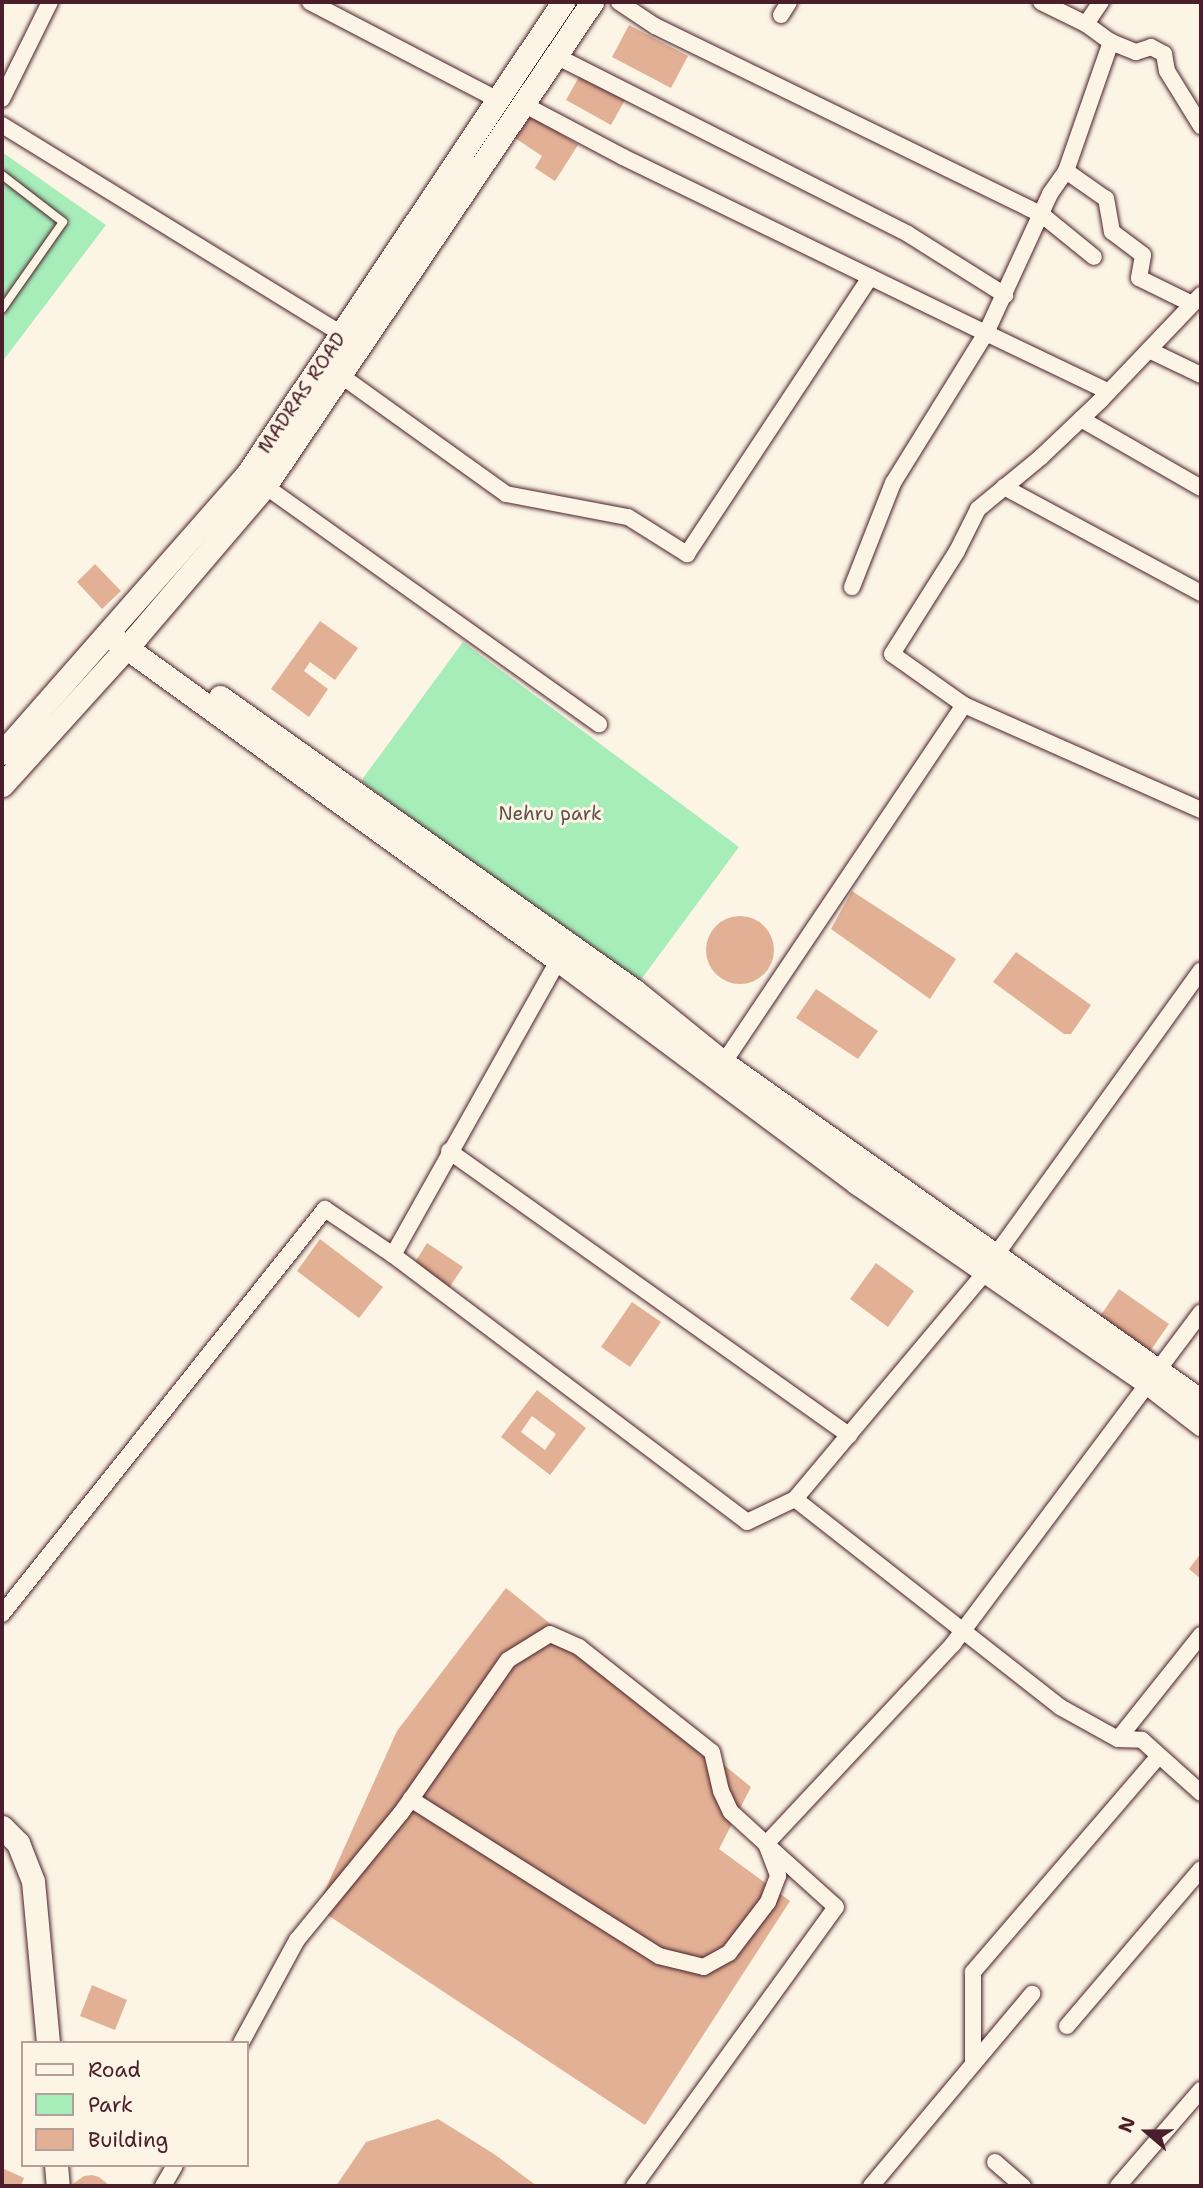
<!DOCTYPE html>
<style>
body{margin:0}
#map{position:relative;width:1203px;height:2188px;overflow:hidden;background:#fcf5e5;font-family:"Shantell Sans",sans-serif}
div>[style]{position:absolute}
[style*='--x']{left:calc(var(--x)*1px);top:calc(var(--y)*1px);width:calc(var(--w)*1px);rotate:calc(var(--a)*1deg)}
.green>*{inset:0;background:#a6edba}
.building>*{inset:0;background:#e2b094}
.round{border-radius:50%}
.roads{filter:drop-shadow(0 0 2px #4a1f2b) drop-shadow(0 0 2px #4a1f2b)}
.service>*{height:8px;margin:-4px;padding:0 4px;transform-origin:4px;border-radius:4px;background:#fcf5e5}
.minor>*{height:16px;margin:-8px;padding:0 8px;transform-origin:8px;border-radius:8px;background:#fcf5e5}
.secondary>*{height:23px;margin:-11.5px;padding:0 11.5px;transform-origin:11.5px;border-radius:11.5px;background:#fcf5e5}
span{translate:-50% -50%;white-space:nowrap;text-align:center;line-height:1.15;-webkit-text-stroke:6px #fcf5e5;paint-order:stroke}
.street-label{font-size:19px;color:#4a1f2b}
.park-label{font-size:19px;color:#61524f}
.frame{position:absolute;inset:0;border:4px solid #4a1f2b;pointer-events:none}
.legend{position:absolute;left:21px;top:2041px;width:228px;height:126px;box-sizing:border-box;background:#fcf5e5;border:2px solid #b59f9b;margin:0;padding:9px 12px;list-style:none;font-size:21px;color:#4a1f2b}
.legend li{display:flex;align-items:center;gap:14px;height:35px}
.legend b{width:35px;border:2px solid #b59f9b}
.north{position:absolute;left:1112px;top:2097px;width:70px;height:70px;-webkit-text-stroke:5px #fcf5e5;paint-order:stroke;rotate:290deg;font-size:19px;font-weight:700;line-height:28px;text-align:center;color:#4a1f2b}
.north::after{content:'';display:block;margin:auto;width:24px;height:32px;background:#4a1f2b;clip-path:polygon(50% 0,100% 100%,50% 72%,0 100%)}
</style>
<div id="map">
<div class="green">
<div style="clip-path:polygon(2px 152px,106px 225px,2px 362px)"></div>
<div style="clip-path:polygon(463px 642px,739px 847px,637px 985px,361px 781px)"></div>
</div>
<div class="building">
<div style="clip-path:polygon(629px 25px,688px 56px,671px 88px,612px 57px)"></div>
<div style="clip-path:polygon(585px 66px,630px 91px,611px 125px,566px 100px)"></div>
<div style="clip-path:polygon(531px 114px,578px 145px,555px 181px,535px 168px,542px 156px,515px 138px)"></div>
<div style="clip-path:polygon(95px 564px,121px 591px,102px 609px,77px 582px)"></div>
<div style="clip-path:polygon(320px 621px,358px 648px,335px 680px,310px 662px,304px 671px,328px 689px,309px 717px,271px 689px)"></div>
<div style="clip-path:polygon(852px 891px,956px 959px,930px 999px,831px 929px)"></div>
<div class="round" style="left:706px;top:916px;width:68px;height:68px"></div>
<div style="clip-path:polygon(1016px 952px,1091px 1005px,1071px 1034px,1064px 1034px,993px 982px)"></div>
<div style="clip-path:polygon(816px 989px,878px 1031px,858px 1059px,796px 1018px)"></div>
<div style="clip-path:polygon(320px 1239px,383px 1287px,359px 1318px,297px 1271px)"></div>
<div style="clip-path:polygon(427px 1243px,463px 1267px,449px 1288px,414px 1264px)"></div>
<div style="clip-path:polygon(876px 1263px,914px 1291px,888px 1327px,850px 1299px)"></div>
<div style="clip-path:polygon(1119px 1289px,1169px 1324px,1148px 1354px,1098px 1319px)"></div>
<div style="clip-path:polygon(632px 1302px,661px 1322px,630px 1367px,601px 1347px)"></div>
<div style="clip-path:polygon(evenodd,537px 1390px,586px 1428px,550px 1475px,501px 1437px,537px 1390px,532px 1416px,556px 1434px,545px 1450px,521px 1432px,532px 1416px)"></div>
<div style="clip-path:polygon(1201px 1553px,1201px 1579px,1189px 1569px)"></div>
<div style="clip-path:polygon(506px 1588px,751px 1787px,719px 1849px,790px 1901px,645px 2125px,317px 1908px,397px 1731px)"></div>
<div style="clip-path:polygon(92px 1985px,127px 2000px,115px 2030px,80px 2016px)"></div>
<div style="clip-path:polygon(438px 2119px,494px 2154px,537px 2186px,336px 2186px,366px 2142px)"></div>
<div style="clip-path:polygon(2px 2168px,24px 2178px,21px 2186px,2px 2186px)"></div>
<div style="clip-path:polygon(92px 2175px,99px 2177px,110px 2186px,70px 2186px,84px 2176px)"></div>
</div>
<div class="roads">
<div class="service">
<div style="--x:2;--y:175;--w:77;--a:37.6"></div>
<div style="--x:63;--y:222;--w:106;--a:125"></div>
</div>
<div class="minor">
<div style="--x:310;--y:2;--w:212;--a:27.5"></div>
<div style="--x:619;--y:2;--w:43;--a:33.7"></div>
<div style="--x:655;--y:26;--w:429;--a:26"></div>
<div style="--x:1041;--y:214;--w:68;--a:39.1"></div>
<div style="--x:1041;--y:2;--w:50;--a:26.1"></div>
<div style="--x:1086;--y:24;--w:31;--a:36"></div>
<div style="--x:781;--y:15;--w:15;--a:-58"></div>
<div style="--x:1086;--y:24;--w:27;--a:-56"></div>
<div style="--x:556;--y:56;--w:394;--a:26.8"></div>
<div style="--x:908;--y:234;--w:115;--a:32.2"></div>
<div style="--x:2;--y:99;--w:108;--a:-63.7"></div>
<div style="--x:523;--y:104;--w:113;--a:27.9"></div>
<div style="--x:623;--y:157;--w:403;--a:25.9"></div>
<div style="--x:986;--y:333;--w:176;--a:121.8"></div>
<div style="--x:893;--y:483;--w:112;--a:111.5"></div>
<div style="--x:2;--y:125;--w:399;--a:31.6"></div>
<div style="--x:1066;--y:171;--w:28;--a:125"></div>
<div style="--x:1050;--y:194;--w:153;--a:114.7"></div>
<div style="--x:986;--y:333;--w:136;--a:25.6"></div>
<div style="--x:1192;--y:304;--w:59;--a:-153.9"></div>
<div style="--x:1139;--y:278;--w:23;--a:-80"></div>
<div style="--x:1143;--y:255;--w:39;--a:-143"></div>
<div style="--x:1112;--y:232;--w:34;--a:-100"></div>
<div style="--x:1106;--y:199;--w:49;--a:-145"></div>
<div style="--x:1066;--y:171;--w:137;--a:-70.8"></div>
<div style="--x:1111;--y:42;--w:27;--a:22"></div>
<div style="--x:1136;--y:52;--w:16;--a:-18"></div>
<div style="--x:1151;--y:47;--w:15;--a:28"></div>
<div style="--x:1164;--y:54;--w:17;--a:80"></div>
<div style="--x:1167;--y:71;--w:65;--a:58.3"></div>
<div style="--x:1149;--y:350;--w:58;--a:25.7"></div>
<div style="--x:340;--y:375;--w:204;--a:35.6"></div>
<div style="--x:506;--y:494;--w:124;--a:10.7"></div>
<div style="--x:628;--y:517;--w:70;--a:32.1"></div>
<div style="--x:687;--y:554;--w:332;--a:-56.5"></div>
<div style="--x:1081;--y:419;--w:138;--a:29.9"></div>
<div style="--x:258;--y:481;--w:419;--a:35.5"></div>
<div style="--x:1004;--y:487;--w:224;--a:28.3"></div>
<div style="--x:964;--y:705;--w:88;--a:-144.7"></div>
<div style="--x:892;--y:654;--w:122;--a:-57.7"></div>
<div style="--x:957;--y:551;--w:47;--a:-63.4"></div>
<div style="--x:978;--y:509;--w:82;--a:-39.5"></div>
<div style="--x:1041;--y:457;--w:83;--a:-43.5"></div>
<div style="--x:1101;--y:400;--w:145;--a:-46.4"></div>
<div style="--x:718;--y:1071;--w:441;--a:-56.1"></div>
<div style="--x:964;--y:705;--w:259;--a:23.9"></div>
<div style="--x:449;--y:1151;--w:491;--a:35.4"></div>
<div style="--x:393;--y:1255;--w:347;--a:-60.7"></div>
<div style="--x:995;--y:1256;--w:352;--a:-54.2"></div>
<div style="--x:795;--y:1499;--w:297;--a:-50"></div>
<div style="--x:2;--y:1614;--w:518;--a:-51.43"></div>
<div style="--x:325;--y:1209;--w:82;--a:34.1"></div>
<div style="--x:393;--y:1255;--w:443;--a:37"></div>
<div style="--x:747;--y:1522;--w:53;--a:-25.6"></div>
<div style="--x:795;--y:1499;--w:337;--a:38.1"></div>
<div style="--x:1060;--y:1707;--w:66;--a:28.9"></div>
<div style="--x:1201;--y:1635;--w:133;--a:128.6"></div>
<div style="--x:1118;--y:1739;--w:24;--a:2"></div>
<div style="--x:1142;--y:1740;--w:79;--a:41.9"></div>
<div style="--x:1067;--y:2026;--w:206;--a:-49.5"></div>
<div style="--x:241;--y:2043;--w:117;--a:-61.5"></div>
<div style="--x:297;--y:1940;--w:164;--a:-50.7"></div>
<div style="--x:401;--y:1813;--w:17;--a:-54"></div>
<div style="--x:411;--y:1799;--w:169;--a:-55.1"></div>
<div style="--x:508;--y:1660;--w:49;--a:-31.8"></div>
<div style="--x:550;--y:1634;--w:32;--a:24"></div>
<div style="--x:579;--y:1647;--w:169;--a:38.3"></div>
<div style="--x:712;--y:1752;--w:40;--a:77"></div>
<div style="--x:721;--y:1791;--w:23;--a:65"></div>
<div style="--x:731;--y:1812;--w:47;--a:42.4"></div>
<div style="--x:766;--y:1844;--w:34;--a:69"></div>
<div style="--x:778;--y:1876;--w:28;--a:111"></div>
<div style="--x:768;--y:1902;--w:64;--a:127.4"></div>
<div style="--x:729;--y:1953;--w:29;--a:151"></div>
<div style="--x:704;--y:1967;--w:46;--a:-166.3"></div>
<div style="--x:659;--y:1956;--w:294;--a:-147.7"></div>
<div style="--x:973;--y:2064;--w:92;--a:-90"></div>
<div style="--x:973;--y:1972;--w:285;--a:-49.3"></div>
<div style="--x:995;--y:2162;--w:37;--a:41"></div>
<div style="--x:163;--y:2186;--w:24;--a:-60"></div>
<div style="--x:634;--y:2186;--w:344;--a:-54.1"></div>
<div style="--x:836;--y:1907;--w:94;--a:-138"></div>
<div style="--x:766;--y:1844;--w:274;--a:-46.9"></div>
<div style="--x:953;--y:1644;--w:414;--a:-53.2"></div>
<div style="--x:871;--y:2186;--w:251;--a:-50"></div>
<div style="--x:1118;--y:2186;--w:127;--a:-49.2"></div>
</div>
<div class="secondary">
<div style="--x:109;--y:635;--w:554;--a:35.9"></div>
<div style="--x:558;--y:960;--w:373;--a:36.7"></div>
<div style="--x:857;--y:1183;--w:354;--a:34.5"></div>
<div style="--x:1149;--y:1384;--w:66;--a:37.6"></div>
<div style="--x:220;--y:697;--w:509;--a:35.32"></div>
<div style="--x:635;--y:991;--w:114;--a:39"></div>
<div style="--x:724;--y:1063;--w:585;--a:35.32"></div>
<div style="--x:2;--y:753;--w:373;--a:-48.7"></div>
<div style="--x:248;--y:473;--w:567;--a:-56.23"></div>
<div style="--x:2;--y:785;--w:200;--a:-47.8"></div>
<div style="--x:136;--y:637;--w:199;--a:-49.5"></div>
<div style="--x:265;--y:486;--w:584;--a:-55.96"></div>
<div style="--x:2;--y:1827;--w:23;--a:45"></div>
<div style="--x:18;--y:1843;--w:41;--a:68.5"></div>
<div style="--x:33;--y:1881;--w:163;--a:84.7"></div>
<div style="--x:56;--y:2165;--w:21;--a:85"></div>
</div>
</div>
<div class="street-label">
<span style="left:302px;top:393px;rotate:-56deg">MADRAS ROAD</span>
</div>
<div class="park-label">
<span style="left:550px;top:814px">Nehru park</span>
</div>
<div class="frame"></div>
<ul class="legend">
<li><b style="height:9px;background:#fcf5e5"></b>Road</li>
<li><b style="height:19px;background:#a6edba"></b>Park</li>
<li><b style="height:19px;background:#e2b094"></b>Building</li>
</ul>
<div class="north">N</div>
</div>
